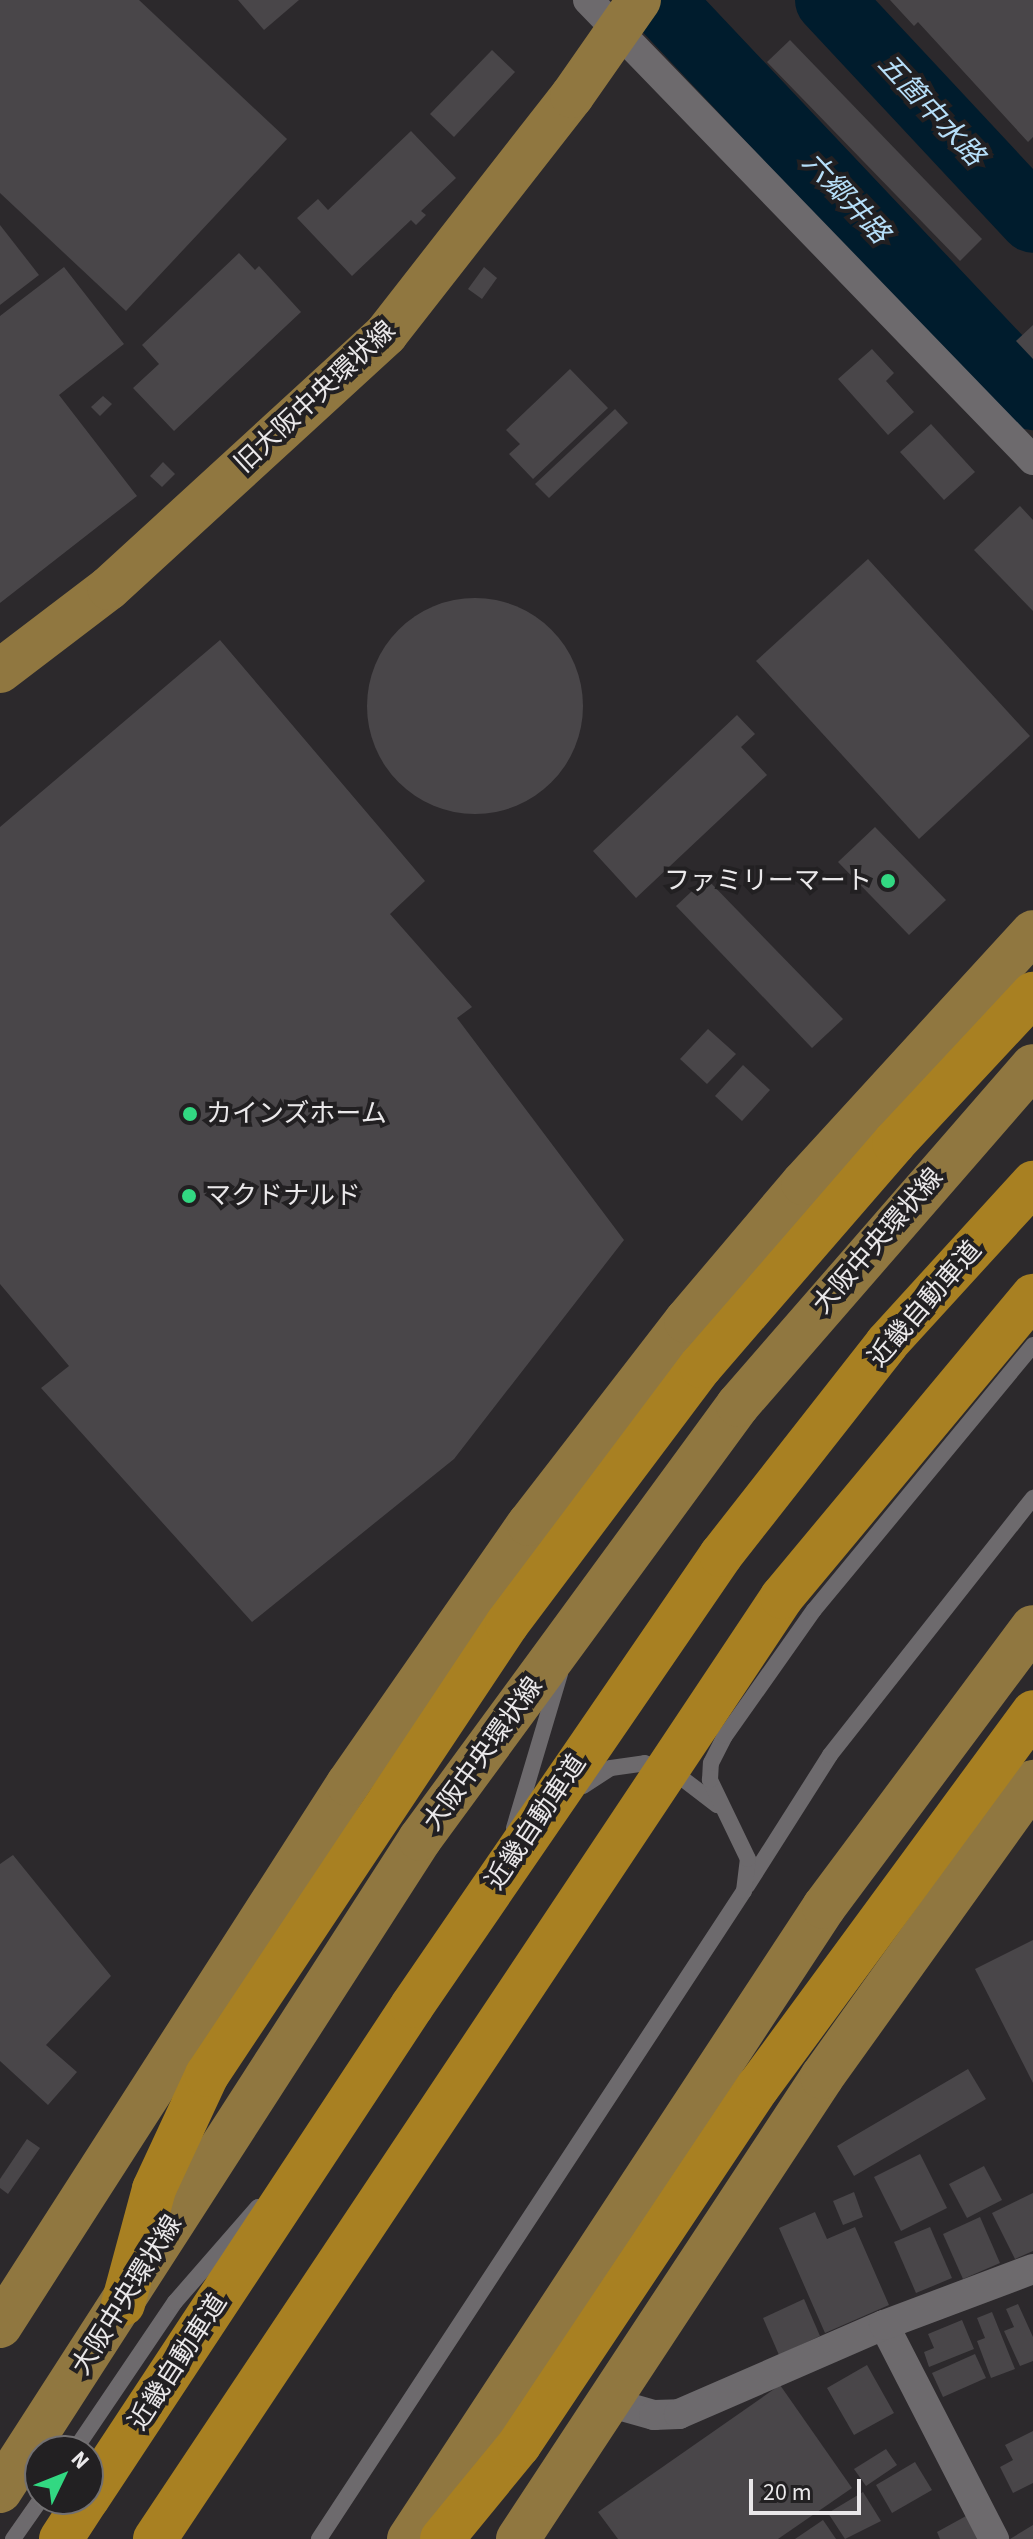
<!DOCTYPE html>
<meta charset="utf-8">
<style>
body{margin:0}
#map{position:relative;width:1033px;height:2539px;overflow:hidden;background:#2c292c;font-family:"Source Sans 3","Noto Sans JP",sans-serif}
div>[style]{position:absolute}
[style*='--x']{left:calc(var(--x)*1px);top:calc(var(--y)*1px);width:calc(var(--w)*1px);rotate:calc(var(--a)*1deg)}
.river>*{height:68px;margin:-34px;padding:0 34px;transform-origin:34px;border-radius:34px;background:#001c2d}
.building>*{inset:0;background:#494649}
.round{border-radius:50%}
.service>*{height:16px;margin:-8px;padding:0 8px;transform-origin:8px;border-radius:8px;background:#6d6a6d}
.minor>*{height:30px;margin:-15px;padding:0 15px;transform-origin:15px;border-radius:15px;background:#6d6a6d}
.primary>*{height:44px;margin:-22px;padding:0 22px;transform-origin:22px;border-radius:22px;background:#907740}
.motorway>*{height:44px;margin:-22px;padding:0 22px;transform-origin:22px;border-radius:22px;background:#a88022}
.dots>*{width:22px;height:22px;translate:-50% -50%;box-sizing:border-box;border:4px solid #222022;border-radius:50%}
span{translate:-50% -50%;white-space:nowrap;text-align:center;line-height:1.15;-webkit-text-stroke:8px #222022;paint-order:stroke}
.street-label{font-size:26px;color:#eae8ea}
.poi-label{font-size:26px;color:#eae8ea}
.right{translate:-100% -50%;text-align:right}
.left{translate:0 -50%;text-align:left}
.water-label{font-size:28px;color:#b6def8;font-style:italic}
.north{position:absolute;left:24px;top:2435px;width:80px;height:80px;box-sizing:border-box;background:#222022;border:2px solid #727072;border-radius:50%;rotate:47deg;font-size:22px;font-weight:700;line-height:32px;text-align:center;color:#eae8ea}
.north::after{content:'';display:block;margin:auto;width:28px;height:36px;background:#32d882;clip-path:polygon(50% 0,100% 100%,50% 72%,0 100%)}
.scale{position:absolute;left:749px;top:2479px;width:112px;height:36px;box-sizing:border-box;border:4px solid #eae8ea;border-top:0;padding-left:10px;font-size:24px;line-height:28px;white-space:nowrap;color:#eae8ea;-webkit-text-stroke:6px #222022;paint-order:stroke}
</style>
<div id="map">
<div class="river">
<div style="--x:659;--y:0;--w:545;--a:46.64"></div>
<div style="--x:829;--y:0;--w:299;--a:47"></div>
</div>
<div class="building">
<div style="clip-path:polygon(0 0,139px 0,287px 139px,126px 311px,0 193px)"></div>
<div style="clip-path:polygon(238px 0,299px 0,264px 30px)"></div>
<div style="clip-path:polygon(890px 0,1033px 0,1033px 137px,1028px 142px,918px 22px,914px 26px)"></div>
<div style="clip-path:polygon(790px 40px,982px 239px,960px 261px,767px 62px)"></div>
<div style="clip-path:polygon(492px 50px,515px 72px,454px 137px,430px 114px)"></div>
<div style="clip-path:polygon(411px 131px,456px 178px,421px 211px,426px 215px,416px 225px,411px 220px,352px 276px,297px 218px,318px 199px,328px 210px)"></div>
<div style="clip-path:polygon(0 225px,39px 275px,0 305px)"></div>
<div style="clip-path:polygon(239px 253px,255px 270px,259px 266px,301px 312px,174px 431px,133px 388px,159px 364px,142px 345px)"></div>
<div style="clip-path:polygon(64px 267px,124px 344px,59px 395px,137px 496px,0 603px,0 316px)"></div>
<div style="clip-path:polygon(484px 267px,497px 278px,482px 299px,468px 289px)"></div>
<div style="clip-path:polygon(1033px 325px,1033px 359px,1016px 341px)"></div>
<div style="clip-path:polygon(872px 349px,894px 373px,886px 381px,914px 412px,888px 435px,838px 379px)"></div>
<div style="clip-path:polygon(570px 369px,608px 408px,533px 479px,509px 454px,520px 444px,506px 430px)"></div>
<div style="clip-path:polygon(103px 396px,112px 404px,100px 416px,91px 407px)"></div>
<div style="clip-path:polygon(615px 409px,628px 423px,549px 498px,535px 484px)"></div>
<div style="clip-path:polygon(931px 424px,975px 472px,944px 500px,900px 452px)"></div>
<div style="clip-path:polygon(163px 462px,175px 474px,162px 487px,150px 476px)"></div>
<div style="clip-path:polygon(1020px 506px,1033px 520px,1033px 611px,974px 550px)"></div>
<div style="clip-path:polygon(868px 559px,1030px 736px,919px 839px,756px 661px)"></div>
<div class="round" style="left:367px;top:598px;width:216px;height:216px"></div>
<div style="clip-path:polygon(220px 640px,425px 881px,390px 914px,472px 1007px,457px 1018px,624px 1240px,454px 1459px,252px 1622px,41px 1388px,69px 1366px,0 1284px,0 827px)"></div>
<div style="clip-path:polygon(737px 715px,755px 734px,741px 747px,767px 775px,636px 898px,593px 851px)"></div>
<div style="clip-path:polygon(875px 827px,946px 900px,909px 935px,838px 862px)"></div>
<div style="clip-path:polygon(706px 878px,843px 1019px,812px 1048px,676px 906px)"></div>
<div style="clip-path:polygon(708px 1029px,736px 1054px,707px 1084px,680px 1059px)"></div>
<div style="clip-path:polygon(743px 1065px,770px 1090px,742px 1121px,715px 1096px)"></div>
<div style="clip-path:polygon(13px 1855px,111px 1976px,46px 2045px,77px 2072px,48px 2105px,0 2061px,0 1864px)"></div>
<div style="clip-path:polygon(1033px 1940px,1033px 2083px,975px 1969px)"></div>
<div style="clip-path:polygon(968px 2069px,986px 2099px,854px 2176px,837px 2146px)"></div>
<div style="clip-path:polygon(27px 2139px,40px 2148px,8px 2194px,0 2188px,0 2179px)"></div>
<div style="clip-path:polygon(920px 2154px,947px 2208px,901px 2231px,874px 2177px)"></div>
<div style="clip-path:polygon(984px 2166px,1002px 2200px,967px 2218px,949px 2184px)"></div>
<div style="clip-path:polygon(854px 2192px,863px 2217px,843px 2225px,833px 2201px)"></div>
<div style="clip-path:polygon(1033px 2193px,1033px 2251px,1015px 2259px,992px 2213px)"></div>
<div style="clip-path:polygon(815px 2212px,827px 2239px,855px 2227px,889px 2305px,825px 2333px,779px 2228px)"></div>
<div style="clip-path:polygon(980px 2217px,1000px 2263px,963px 2279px,943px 2234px)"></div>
<div style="clip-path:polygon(930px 2227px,952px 2278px,916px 2293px,894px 2242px)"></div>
<div style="clip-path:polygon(804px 2299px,820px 2336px,779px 2355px,763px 2318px)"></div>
<div style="clip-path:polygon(1018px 2304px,1033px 2337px,1033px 2361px,1020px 2366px,1004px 2331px,1014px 2327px,1006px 2309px)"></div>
<div style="clip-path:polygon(992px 2312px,1015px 2369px,991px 2378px,977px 2341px,985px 2338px,977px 2318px)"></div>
<div style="clip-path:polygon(962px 2320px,974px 2349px,929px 2367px,924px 2352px,934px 2348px,928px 2334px)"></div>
<div style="clip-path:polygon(975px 2354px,986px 2378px,943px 2397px,932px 2373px)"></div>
<div style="clip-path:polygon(867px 2365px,894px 2413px,854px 2435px,827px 2388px)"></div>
<div style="clip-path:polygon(780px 2385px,852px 2488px,778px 2539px,618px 2539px,598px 2512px)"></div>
<div style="clip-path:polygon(1033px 2431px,1033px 2483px,1013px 2493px,1000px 2467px,1013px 2460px,1005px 2445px)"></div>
<div style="clip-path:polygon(886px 2449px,897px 2465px,866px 2486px,854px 2469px)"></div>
<div style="clip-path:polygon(915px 2462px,932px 2490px,892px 2513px,876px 2485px)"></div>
<div style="clip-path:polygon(863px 2492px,881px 2521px,845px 2539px,828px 2513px)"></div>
<div style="clip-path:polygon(966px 2516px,978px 2539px,940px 2539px,937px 2532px)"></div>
<div style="clip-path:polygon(823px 2520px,836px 2539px,795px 2539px)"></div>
<div style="clip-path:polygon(1033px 2525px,1033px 2539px,1010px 2539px)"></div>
</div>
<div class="service">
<div style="--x:583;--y:1786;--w:33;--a:-33"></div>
<div style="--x:611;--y:1768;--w:34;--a:-8"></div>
<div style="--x:645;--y:1763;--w:41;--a:22.8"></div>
<div style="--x:683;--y:1779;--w:43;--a:37.4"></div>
<div style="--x:514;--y:1828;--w:161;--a:-73.4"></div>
<div style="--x:747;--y:1886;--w:155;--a:-57.6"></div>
<div style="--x:830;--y:1755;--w:328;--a:-51.7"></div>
<div style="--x:74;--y:2451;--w:180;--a:-55.9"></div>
<div style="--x:175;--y:2302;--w:126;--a:-48.9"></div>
<div style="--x:13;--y:2539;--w:49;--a:-55"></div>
<div style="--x:319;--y:2539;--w:775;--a:-56.74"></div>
<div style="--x:744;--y:1891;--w:32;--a:-83"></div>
<div style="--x:748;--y:1859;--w:88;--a:-115.7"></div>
<div style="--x:710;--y:1780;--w:17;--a:-87"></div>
<div style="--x:711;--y:1763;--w:30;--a:-63"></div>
<div style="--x:725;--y:1736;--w:154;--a:-54.8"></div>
<div style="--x:814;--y:1610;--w:344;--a:-50.4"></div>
</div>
<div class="minor">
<div style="--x:588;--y:0;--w:640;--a:45.95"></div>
<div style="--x:884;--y:2325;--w:241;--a:62.8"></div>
<div style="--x:608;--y:2402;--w:48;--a:15.8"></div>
<div style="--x:654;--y:2415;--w:25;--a:-2"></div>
<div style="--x:679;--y:2414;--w:223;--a:-23.5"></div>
<div style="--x:884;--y:2325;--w:159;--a:-20.6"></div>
</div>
<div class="primary">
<div style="--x:0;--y:671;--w:137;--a:-37.3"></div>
<div style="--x:109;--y:588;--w:376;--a:-42.5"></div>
<div style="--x:386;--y:334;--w:302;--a:-52"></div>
<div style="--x:572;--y:96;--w:117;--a:-55.1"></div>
<div style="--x:0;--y:2326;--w:644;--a:-57.3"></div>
<div style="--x:348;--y:1784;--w:317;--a:-55.2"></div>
<div style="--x:529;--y:1524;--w:257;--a:-52.3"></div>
<div style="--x:686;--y:1321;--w:181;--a:-49.7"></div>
<div style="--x:803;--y:1183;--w:340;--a:-47.5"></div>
<div style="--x:0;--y:2491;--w:776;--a:-57.21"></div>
<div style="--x:420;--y:1839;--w:538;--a:-53.77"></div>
<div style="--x:738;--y:1405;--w:449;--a:-49"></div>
<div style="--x:409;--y:2539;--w:756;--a:-56.71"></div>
<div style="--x:824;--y:1907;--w:349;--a:-53.3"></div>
<div style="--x:518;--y:2539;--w:553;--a:-56.65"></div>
<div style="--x:822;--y:2077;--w:363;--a:-54.4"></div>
</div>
<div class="motorway">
<div style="--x:123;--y:2304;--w:119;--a:-74.9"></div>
<div style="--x:154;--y:2189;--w:126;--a:-65.1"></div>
<div style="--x:207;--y:2075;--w:542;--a:-56.37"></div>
<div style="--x:507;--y:1624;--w:323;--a:-53.1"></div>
<div style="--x:701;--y:1366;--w:295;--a:-49.1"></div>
<div style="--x:894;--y:1143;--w:204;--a:-47"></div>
<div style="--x:88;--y:2498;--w:589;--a:-56.63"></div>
<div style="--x:412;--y:2006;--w:547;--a:-55.58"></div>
<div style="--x:721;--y:1555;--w:269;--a:-51.9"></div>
<div style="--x:887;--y:1343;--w:217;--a:-47.6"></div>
<div style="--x:61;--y:2539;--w:48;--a:-57"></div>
<div style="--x:155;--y:2539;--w:1132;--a:-56.35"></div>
<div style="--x:782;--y:1597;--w:392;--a:-50.2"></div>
<div style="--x:442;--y:2539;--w:122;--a:-50.7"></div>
<div style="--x:519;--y:2445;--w:430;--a:-56.3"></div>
<div style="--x:758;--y:2087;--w:465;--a:-53.7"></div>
</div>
<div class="dots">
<div style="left:888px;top:881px;background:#32d882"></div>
<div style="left:190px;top:1114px;background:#32d882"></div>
<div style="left:189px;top:1196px;background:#32d882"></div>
</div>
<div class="street-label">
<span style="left:315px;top:397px;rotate:-43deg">旧大阪中央環状線</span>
<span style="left:878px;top:1241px;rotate:-49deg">大阪中央環状線</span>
<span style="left:925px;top:1304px;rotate:-49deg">近畿自動車道</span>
<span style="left:483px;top:1754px;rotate:-54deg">大阪中央環状線</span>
<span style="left:536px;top:1822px;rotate:-56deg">近畿自動車道</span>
<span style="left:127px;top:2295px;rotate:-58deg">大阪中央環状線</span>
<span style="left:178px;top:2362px;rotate:-57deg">近畿自動車道</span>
</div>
<div class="poi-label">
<span class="right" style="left:872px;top:881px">ファミリーマート</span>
<span class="left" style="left:206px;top:1114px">カインズホーム</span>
<span class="left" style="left:205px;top:1196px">マクドナルド</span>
</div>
<div class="water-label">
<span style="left:931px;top:110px;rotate:47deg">五箇中水路</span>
<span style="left:846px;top:198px;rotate:47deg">六郷井路</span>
</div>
<div class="north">N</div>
<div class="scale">20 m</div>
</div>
